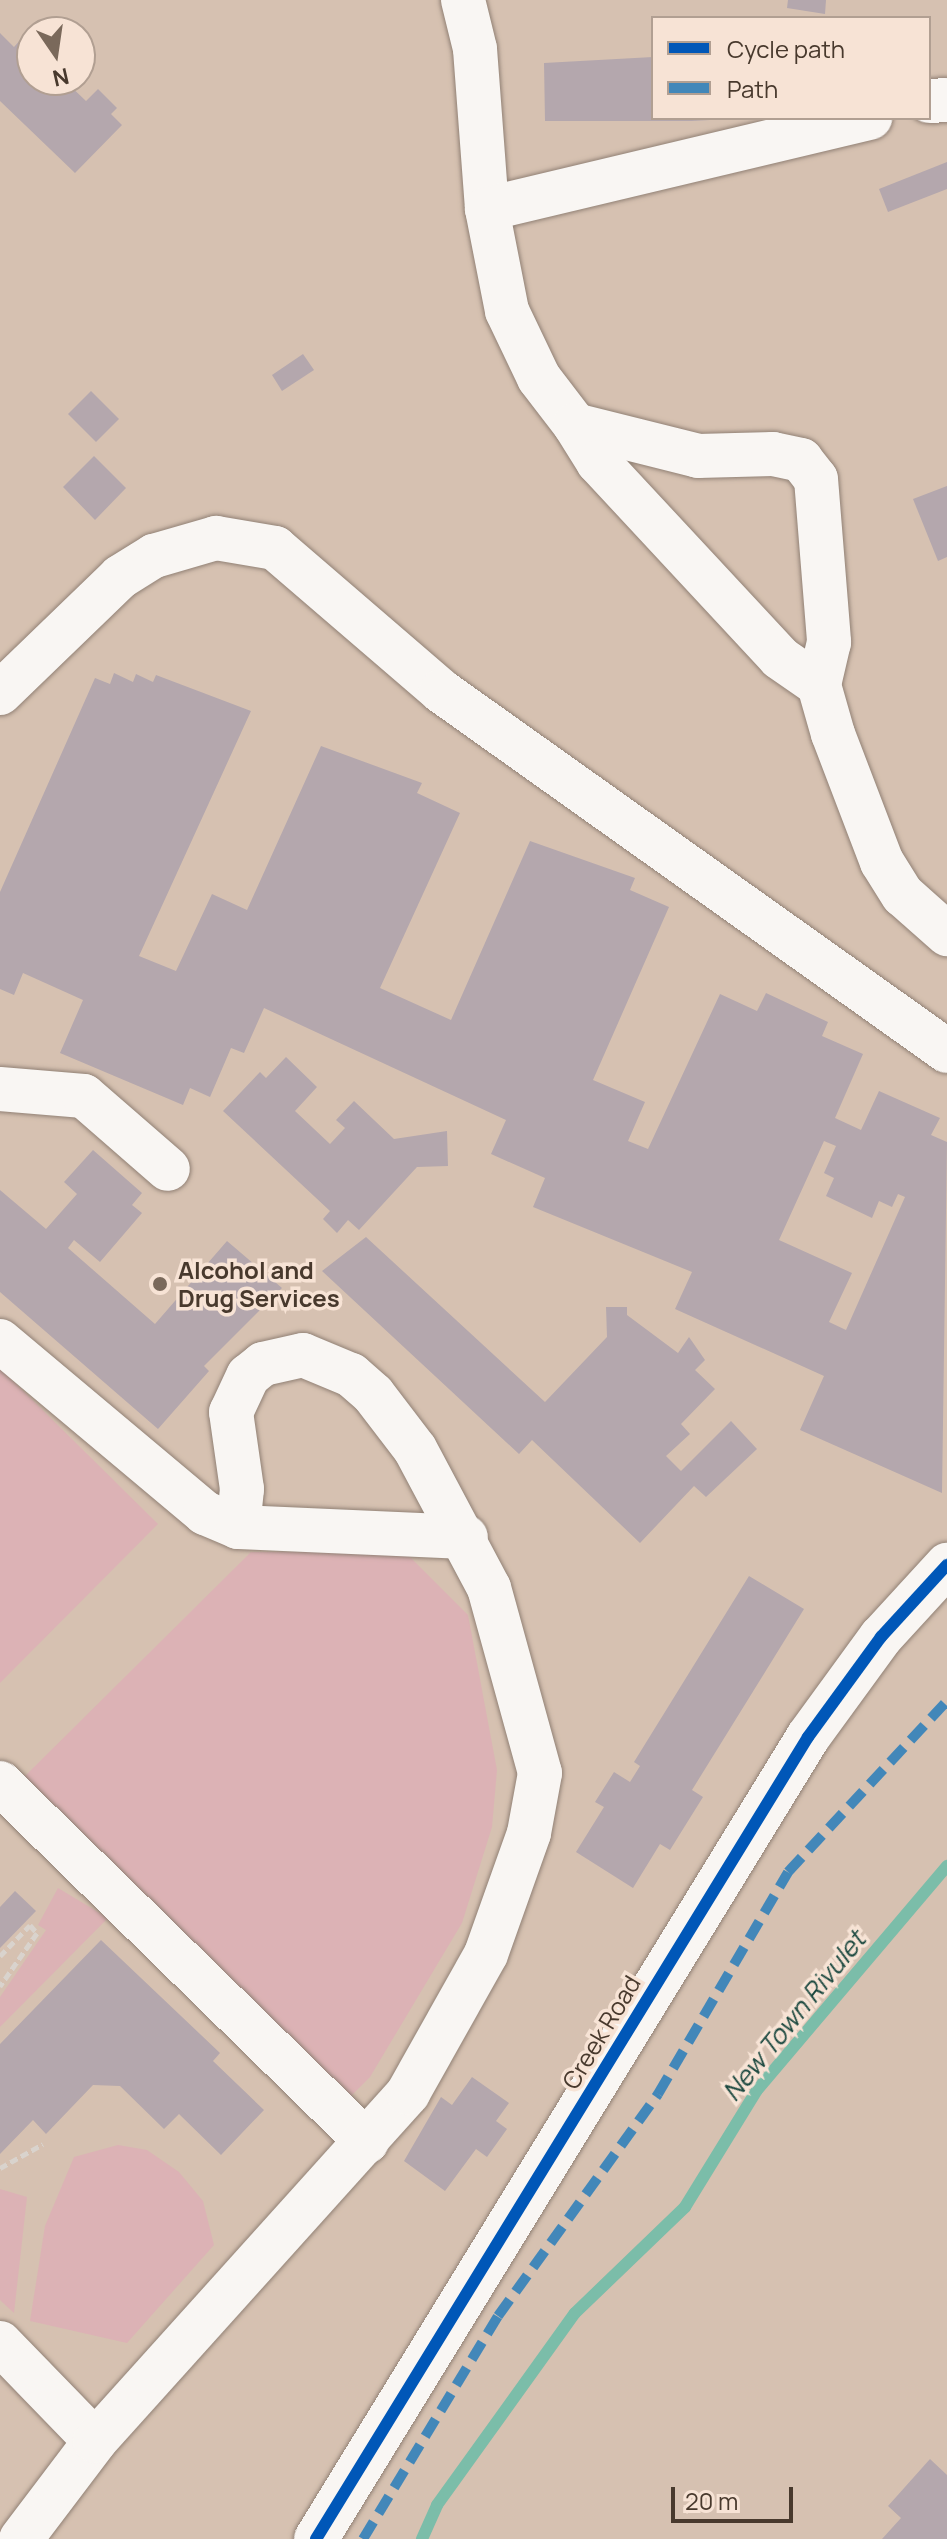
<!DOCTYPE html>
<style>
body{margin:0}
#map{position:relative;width:947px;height:2539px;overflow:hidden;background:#d6c1b1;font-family:Manrope,sans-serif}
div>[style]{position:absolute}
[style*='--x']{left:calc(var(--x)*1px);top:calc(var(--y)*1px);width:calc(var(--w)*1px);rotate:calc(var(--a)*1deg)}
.green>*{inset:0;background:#dcb2b5}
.stream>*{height:12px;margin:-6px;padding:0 6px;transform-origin:6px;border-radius:6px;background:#7bbda9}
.building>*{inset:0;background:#b4a7ad}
.path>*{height:5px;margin-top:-2.5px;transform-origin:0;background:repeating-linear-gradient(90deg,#d9d3cd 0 8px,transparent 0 12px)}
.roads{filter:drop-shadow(0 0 2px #918175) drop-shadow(0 0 2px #918175)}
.minor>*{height:44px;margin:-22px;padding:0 22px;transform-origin:22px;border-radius:22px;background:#f9f6f3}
.quiet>*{height:10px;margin-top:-5px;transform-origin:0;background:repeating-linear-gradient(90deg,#4287b9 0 20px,transparent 0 30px)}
.cycleway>*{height:12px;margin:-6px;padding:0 6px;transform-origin:6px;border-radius:6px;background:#0057b8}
.dots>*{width:22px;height:22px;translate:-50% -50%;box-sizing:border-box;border:4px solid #f7e3d5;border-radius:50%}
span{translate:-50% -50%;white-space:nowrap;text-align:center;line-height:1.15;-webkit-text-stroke:7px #f7e3d5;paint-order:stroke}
.poi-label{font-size:24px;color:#48392d;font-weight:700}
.left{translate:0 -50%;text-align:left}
.street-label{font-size:24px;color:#48392d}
.water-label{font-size:26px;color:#1b483f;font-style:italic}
.legend{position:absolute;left:651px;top:16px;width:280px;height:104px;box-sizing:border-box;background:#f7e3d5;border:2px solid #b19f92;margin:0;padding:10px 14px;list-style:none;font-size:24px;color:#48392d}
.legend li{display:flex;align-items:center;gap:16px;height:40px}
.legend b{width:40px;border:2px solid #b19f92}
.north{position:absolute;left:16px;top:16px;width:80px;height:80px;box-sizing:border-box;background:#f7e3d5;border:2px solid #b19f92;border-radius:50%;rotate:167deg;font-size:22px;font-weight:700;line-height:32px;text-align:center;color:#48392d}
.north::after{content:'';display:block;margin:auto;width:28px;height:36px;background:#7a695b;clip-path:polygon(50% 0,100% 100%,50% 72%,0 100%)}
.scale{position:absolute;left:671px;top:2487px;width:122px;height:36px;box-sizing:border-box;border:4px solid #48392d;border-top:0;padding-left:10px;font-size:24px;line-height:28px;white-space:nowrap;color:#48392d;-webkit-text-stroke:6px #f7e3d5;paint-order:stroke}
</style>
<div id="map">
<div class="green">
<div style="clip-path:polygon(0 1368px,158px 1524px,0 1683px)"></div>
<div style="clip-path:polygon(404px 1551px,468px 1615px,497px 1770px,492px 1827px,462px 1923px,370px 2077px,350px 2097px,23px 1778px,251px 1552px)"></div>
<div style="clip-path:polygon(58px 1888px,108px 1918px,0 2027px,0 1997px,46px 1930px,38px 1925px)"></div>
<div style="clip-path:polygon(118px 2145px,147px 2150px,179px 2172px,203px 2201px,214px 2245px,127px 2343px,30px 2321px,45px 2226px,74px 2157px)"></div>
<div style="clip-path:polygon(0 2189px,27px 2197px,14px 2313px,0 2300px)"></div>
</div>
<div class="stream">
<div style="--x:422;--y:2539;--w:37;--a:-66"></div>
<div style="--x:437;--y:2505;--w:236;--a:-54.3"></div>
<div style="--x:575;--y:2313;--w:153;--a:-43.9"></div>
<div style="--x:685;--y:2207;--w:137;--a:-58.4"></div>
<div style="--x:757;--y:2090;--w:294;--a:-49.7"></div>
</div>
<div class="building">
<div style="clip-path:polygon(788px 0,826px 0,825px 14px,787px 8px)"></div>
<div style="clip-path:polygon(0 33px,14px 47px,22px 38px,32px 48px,32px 80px,64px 80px,86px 101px,98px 89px,117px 108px,111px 114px,122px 125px,75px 173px,0 101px)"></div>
<div style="clip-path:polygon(653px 57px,653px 118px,710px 121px,545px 121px,544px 63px)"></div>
<div style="clip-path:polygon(947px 162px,947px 189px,888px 212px,879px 189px)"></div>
<div style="clip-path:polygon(303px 354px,314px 370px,282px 391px,272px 375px)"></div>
<div style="clip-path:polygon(91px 391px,119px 419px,96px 442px,68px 414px)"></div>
<div style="clip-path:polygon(94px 456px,126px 488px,95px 520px,63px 487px)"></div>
<div style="clip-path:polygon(947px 486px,947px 557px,938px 561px,913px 499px)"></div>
<div style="clip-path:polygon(evenodd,114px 673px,133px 682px,136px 674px,153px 682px,156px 675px,251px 711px,139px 956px,176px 971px,212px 894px,247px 910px,321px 746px,422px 783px,417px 793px,460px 813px,380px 988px,451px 1020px,530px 841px,635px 878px,630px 890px,669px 907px,593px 1080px,645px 1102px,628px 1141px,648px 1149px,720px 994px,757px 1011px,766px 993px,828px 1022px,822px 1036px,863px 1054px,835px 1118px,861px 1130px,879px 1091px,940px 1118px,931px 1135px,947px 1142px,942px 1493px,800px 1430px,824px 1376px,675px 1309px,692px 1272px,533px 1207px,545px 1178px,491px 1154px,506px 1120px,264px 1008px,244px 1053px,231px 1048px,210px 1097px,190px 1088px,183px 1105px,60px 1053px,83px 1000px,23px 973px,14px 995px,0 989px,0 892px,95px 678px,110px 684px,114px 673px,824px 1141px,836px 1146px,824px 1173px,834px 1178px,826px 1196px,872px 1218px,879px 1201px,892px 1207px,898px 1194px,905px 1197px,846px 1330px,829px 1322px,852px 1273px,779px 1240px,824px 1141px)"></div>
<div style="clip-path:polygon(286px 1057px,317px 1087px,295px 1111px,330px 1144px,345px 1128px,336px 1120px,354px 1101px,394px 1139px,447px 1131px,448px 1166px,417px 1167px,359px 1230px,348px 1220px,337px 1233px,323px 1219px,330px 1211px,223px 1111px,260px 1072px,266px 1078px)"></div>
<div style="clip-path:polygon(93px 1150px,142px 1193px,132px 1205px,142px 1213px,100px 1262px,74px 1240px,68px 1248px,155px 1324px,227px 1241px,282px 1288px,204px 1366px,209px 1371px,158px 1429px,0 1292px,0 1190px,46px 1229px,77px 1194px,64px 1182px)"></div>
<div style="clip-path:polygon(366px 1237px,545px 1402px,607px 1337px,606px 1307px,627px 1307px,627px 1315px,678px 1353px,689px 1337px,705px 1360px,695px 1370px,715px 1389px,681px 1424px,690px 1434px,666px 1456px,681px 1471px,731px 1421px,757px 1449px,706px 1497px,694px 1486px,640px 1543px,532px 1440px,519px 1454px,322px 1271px)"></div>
<div style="clip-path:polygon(749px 1576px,804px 1609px,692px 1790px,703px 1797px,670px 1850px,660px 1844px,633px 1888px,576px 1852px,604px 1807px,595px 1802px,614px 1772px,630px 1782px,640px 1766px,634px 1762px)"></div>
<div style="clip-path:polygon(15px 1891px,36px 1911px,0 1948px,0 1907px)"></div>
<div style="clip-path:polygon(101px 1940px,220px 2053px,213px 2061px,264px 2110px,221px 2155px,179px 2114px,164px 2129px,120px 2086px,93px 2085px,46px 2134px,33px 2120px,0 2154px,0 2044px)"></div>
<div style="clip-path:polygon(472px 2077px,509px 2103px,496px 2121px,507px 2129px,487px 2157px,476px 2149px,445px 2191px,404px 2161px,441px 2097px,452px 2105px)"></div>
<div style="clip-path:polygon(930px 2459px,947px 2475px,947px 2539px,882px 2539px,901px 2518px,888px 2506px)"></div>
</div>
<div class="path">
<div style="--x:0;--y:1956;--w:43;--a:-45.9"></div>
<div style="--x:30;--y:1925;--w:11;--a:49"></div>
<div style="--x:37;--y:1933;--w:65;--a:124.9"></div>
<div style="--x:0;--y:2168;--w:49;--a:-29.2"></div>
</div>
<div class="roads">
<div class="minor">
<div style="--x:463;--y:0;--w:50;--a:76.2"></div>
<div style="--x:475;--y:49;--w:160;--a:85.7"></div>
<div style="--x:487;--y:209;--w:394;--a:-13.4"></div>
<div style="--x:929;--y:101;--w:18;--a:-3"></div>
<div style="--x:487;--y:209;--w:104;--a:78.9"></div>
<div style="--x:507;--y:311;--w:74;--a:64.5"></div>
<div style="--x:539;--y:378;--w:59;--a:52.5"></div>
<div style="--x:575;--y:425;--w:127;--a:14.1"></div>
<div style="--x:698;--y:456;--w:75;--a:-1.5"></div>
<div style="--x:773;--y:454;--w:29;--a:12"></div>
<div style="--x:801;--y:460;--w:24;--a:52"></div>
<div style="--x:816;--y:479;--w:164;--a:85.4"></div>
<div style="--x:829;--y:642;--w:44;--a:103.1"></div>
<div style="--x:819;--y:685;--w:51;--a:74.1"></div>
<div style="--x:833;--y:734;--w:137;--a:69.1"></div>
<div style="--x:882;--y:862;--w:39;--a:58"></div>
<div style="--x:903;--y:895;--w:59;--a:41.6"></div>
<div style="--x:575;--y:425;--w:44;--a:58.1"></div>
<div style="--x:598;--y:462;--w:267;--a:47.1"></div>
<div style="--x:780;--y:658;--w:47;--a:34.7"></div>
<div style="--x:0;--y:693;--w:167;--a:-44"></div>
<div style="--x:120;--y:577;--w:40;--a:-32"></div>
<div style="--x:154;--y:556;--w:65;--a:-16.2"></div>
<div style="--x:216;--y:538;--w:60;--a:9.6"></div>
<div style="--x:275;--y:548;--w:219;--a:40.7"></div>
<div style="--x:441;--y:691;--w:621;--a:35.43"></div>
<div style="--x:0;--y:1089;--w:84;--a:4.8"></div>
<div style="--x:84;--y:1096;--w:111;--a:41"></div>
<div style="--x:0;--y:1341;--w:268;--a:40"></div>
<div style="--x:205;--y:1513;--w:36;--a:23"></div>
<div style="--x:238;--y:1527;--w:228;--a:2.5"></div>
<div style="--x:0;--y:1783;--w:513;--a:44.37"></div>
<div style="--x:0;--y:2343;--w:136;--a:45.9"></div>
<div style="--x:21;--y:2539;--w:123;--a:-52.9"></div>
<div style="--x:95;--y:2441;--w:468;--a:-48"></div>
<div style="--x:408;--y:2093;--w:159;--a:-60.7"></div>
<div style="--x:486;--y:1954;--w:128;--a:-70.4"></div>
<div style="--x:529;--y:1833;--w:61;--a:-79.6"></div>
<div style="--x:540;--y:1773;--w:192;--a:-105.4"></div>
<div style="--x:489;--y:1588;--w:157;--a:-118"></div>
<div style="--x:415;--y:1449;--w:69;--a:-127.4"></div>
<div style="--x:373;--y:1394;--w:29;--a:-139"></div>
<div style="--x:351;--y:1375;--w:52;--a:-157.4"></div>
<div style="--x:303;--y:1355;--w:41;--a:167.3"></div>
<div style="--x:263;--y:1364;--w:19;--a:141"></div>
<div style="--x:248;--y:1376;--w:40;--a:115"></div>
<div style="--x:231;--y:1412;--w:78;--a:81.9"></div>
<div style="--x:242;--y:1489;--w:38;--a:96"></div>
<div style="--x:316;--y:2539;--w:941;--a:-58.47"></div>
<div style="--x:808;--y:1737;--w:124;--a:-53.9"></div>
<div style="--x:881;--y:1637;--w:98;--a:-47.5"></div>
</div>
</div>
<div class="quiet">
<div style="--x:363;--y:2539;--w:261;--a:-58.8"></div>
<div style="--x:498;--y:2316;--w:274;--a:-54.2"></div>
<div style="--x:658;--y:2094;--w:257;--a:-59.6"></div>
<div style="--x:788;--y:1872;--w:233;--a:-47.1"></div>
</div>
<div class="cycleway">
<div style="--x:316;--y:2539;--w:941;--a:-58.47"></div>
<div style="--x:808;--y:1737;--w:124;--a:-53.9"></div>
<div style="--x:881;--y:1637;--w:98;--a:-47.5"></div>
</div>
<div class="dots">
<div style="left:160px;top:1284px;background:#7a695b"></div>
</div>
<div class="poi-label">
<span class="left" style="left:178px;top:1284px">Alcohol and<br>Drug Services</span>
</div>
<div class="street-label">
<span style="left:601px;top:2032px;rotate:-59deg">Creek Road</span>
</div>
<div class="water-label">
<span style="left:794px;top:2016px;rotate:-51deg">New Town Rivulet</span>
</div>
<ul class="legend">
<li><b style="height:10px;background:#0057b8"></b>Cycle path</li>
<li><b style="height:10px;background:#4287b9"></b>Path</li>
</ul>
<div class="north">N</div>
<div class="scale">20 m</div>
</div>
